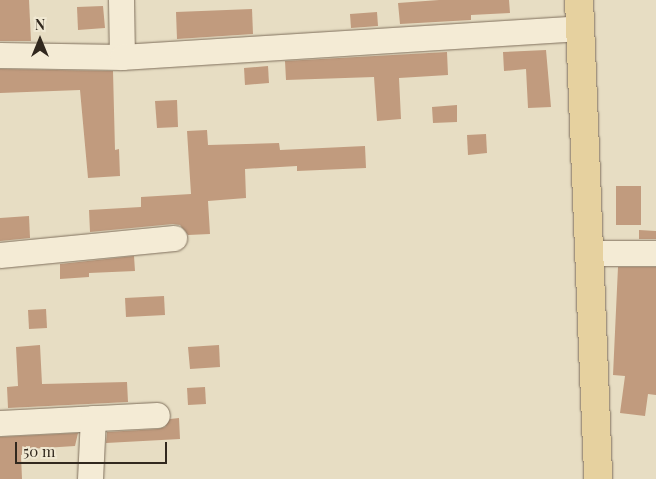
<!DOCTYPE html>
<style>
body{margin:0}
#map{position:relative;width:656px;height:479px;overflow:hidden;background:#e7ddc3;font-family:"Playfair Display",serif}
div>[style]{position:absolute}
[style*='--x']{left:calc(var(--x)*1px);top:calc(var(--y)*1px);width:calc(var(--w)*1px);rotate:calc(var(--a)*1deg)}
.building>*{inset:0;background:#c19b7e}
.roads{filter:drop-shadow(0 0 1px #7f6f5c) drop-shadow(0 0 1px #7f6f5c)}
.minor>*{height:25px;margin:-12.5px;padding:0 12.5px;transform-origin:12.5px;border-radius:12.5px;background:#f4ebd5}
.major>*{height:28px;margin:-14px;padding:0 14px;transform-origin:14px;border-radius:14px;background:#e6d19f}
span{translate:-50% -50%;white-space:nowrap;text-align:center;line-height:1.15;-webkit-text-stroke:4.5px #f0e8d2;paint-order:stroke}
.north{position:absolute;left:15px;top:15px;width:50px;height:50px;-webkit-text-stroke:4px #f0e8d2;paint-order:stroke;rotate:0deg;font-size:14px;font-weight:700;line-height:20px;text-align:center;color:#31281e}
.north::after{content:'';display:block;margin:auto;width:18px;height:22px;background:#31281e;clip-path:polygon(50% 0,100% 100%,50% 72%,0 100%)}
.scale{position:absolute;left:15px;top:442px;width:152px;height:22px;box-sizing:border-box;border:2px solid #31281e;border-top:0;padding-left:6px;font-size:15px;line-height:18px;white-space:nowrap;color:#31281e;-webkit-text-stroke:4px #f0e8d2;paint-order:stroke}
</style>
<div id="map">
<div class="building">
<div style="clip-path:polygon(0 0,29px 0,31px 41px,0 41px)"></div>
<div style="clip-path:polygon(439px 0,509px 0,510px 13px,471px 15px,471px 20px,400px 24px,398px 3px)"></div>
<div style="clip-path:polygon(103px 6px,105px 28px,78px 30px,77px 7px)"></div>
<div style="clip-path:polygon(252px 9px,253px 34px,177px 39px,176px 12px)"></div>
<div style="clip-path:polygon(377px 12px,378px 26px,351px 28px,350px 14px)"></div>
<div style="clip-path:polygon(546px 50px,551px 107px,528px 108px,526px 69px,504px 71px,503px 52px)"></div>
<div style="clip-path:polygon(447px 52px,448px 75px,399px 78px,401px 119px,377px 121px,374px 77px,286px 80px,285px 61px)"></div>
<div style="clip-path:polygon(268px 66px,269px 83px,245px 85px,244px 68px)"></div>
<div style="clip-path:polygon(0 69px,113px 71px,115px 150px,119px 149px,120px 176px,88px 178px,80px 90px,0 93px)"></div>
<div style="clip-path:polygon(177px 100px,178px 127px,157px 128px,155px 101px)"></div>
<div style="clip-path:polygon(457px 105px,457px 122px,433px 123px,432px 107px)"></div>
<div style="clip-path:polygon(207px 130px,208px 145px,279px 143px,280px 150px,365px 146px,366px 168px,297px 171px,297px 166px,245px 169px,246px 198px,208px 201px,210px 234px,188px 235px,180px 225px,173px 224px,90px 232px,89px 210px,141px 207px,141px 197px,191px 194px,187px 131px)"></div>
<div style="clip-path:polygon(486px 134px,487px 153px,468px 155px,467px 135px)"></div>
<div style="clip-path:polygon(616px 186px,641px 186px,641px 225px,616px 225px)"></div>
<div style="clip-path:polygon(29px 216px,30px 238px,0 241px,0 218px)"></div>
<div style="clip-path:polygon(639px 230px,656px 231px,656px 239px,639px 239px)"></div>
<div style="clip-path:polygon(134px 256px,135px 271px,89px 273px,89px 277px,60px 279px,60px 264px)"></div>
<div style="clip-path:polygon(618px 267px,656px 267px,656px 395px,648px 394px,645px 416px,620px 413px,625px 376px,613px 375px)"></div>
<div style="clip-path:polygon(164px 296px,165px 315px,126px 317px,125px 298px)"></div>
<div style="clip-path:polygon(46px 309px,47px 328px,29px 329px,28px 310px)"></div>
<div style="clip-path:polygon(40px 345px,42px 384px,127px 382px,128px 402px,8px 408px,7px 387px,18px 386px,16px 347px)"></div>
<div style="clip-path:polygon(219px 345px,220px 367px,190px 369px,188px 347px)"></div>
<div style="clip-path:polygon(205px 387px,206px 404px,188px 405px,187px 388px)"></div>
<div style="clip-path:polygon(179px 418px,180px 439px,106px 443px,107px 432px,158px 429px,165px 427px,170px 419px)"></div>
<div style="clip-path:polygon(78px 433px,75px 446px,28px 449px,29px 455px,21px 455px,22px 479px,0 479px,0 437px)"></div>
</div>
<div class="roads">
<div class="minor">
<div style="--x:121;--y:0;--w:57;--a:89"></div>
<div style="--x:0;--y:55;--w:122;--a:0.9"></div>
<div style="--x:122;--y:57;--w:459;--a:-3.6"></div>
<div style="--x:589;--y:253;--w:67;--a:0"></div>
<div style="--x:0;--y:255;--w:175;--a:-5.6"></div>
<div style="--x:0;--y:423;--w:157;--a:-2.9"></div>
<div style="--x:90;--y:479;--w:61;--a:-87.2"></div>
</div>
<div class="major">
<div style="--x:579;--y:0;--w:479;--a:87.7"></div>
</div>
</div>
<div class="north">N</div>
<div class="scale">50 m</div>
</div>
